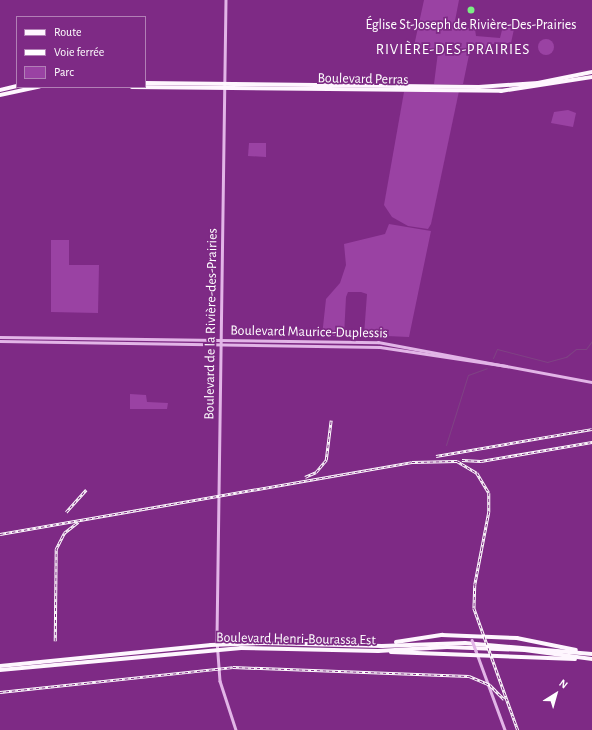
<!DOCTYPE html>
<meta charset="utf-8">
<style>
body{margin:0}
#map{position:relative;width:592px;height:730px;overflow:hidden;background:#7e2a85;font-family:"Alegreya Sans",sans-serif}
div>[style]{position:absolute}
[style*='--x']{left:calc(var(--x)*1px);top:calc(var(--y)*1px);width:calc(var(--w)*1px);rotate:calc(var(--a)*1deg)}
.green>*{inset:0;background:#9a42a3}
.round{border-radius:50%}
.stream>*{height:1px;margin:-0.5px;padding:0 0.5px;transform-origin:0.5px;border-radius:0.5px;background:#7f4284}
.minor>*{height:2.5px;margin:-1.25px;padding:0 1.25px;transform-origin:1.25px;border-radius:1.25px;background:#e2b5e7}
.major>*{height:3.5px;margin:-1.75px;padding:0 1.75px;transform-origin:1.75px;border-radius:1.75px;background:#fef6fe}
.rail>*{height:2.5px;margin-top:-1.25px;transform-origin:0;background:repeating-linear-gradient(90deg,#7e2a85 0 3px,#fff 0 6px);box-sizing:border-box;border-block:1px solid #fff}
.minor-bridge>*{height:2.5px;margin:-1.25px;padding:0 1.25px;transform-origin:1.25px;border-radius:1.25px;background:#e2b5e7}
.dots>*{width:11px;height:11px;translate:-50% -50%;box-sizing:border-box;border:2px solid #7e2a85;border-radius:50%}
span{translate:-50% -50%;white-space:nowrap;text-align:center;line-height:1.15;-webkit-text-stroke:3.5px #7e2a85;paint-order:stroke}
.poi-label{font-size:14px;color:#fff}
.street-label{font-size:14px;color:#fff}
.neighbourhood-label{font-size:15px;color:#fff;letter-spacing:1px}
.legend{position:absolute;left:16px;top:16px;width:130px;height:72px;box-sizing:border-box;background:#7e2a85;border:1px solid #b27fb6;margin:0;padding:5px 7px;list-style:none;font-size:12px;color:#fff}
.legend li{display:flex;align-items:center;gap:8px;height:20px}
.legend b{width:20px;border:1px solid #b27fb6}
.north{position:absolute;left:536px;top:674px;width:40px;height:40px;-webkit-text-stroke:3px #7e2a85;paint-order:stroke;rotate:37deg;font-size:11px;font-weight:700;line-height:16px;text-align:center;color:#fff}
.north::after{content:'';display:block;margin:auto;width:14px;height:18px;background:#fff;clip-path:polygon(50% 0,100% 100%,50% 72%,0 100%)}
</style>
<div id="map">
<div class="green">
<div style="clip-path:polygon(424px 0,459px 0,454px 26px,475px 29px,476px 36px,500px 38px,503px 26px,514px 29px,511px 43px,491px 44px,482px 52px,470px 50px,463px 84px,434px 84px,438px 52px,414px 46px)"></div>
<div class="round" style="left:538px;top:39px;width:16px;height:16px"></div>
<div style="clip-path:polygon(459px 91px,431px 224px,428px 229px,408px 226px,392px 217px,384px 205px,404px 92px)"></div>
<div style="clip-path:polygon(568px 110px,576px 113px,573px 127px,551px 123px,554px 112px)"></div>
<div style="clip-path:polygon(249px 143px,266px 143px,266px 157px,248px 156px)"></div>
<div style="clip-path:polygon(389px 224px,431px 231px,409px 337px,364px 335px,367px 294px,361px 292px,348px 292px,346px 297px,344px 336px,322px 336px,326px 299px,340px 283px,346px 265px,344px 244px,385px 234px)"></div>
<div style="clip-path:polygon(51px 240px,69px 240px,69px 265px,99px 265px,98px 313px,51px 312px)"></div>
<div style="clip-path:polygon(130px 394px,146px 395px,147px 402px,168px 403px,167px 409px,130px 409px)"></div>
</div>
<div class="stream">
<div style="--x:493;--y:358;--w:10;--a:-66"></div>
<div style="--x:497;--y:349;--w:52;--a:14.6"></div>
<div style="--x:547;--y:362;--w:20;--a:-15"></div>
<div style="--x:566;--y:357;--w:13;--a:-39"></div>
<div style="--x:576;--y:349;--w:10;--a:0"></div>
<div style="--x:586;--y:349;--w:10;--a:-53"></div>
<div style="--x:446;--y:445;--w:73;--a:-72.6"></div>
<div style="--x:468;--y:375;--w:20;--a:-20"></div>
</div>
<div class="minor">
<div style="--x:226;--y:0;--w:640;--a:90.81"></div>
<div style="--x:217;--y:640;--w:41;--a:85.8"></div>
<div style="--x:220;--y:681;--w:52;--a:71.9"></div>
<div style="--x:0;--y:337;--w:378;--a:0.8"></div>
<div style="--x:378;--y:342;--w:218;--a:10.6"></div>
<div style="--x:0;--y:341;--w:380;--a:0.9"></div>
<div style="--x:380;--y:347;--w:128;--a:8.5"></div>
<div style="--x:218;--y:634;--w:14;--a:45"></div>
<div style="--x:476;--y:651;--w:84;--a:69.8"></div>
</div>
<div class="major">
<div style="--x:145;--y:83;--w:334;--a:0.7"></div>
<div style="--x:479;--y:87;--w:59;--a:-3.9"></div>
<div style="--x:538;--y:83;--w:55;--a:-11.5"></div>
<div style="--x:132;--y:87;--w:369;--a:0.6"></div>
<div style="--x:501;--y:91;--w:92;--a:-8.7"></div>
<div style="--x:0;--y:90;--w:17;--a:-13"></div>
<div style="--x:0;--y:95;--w:40;--a:-12"></div>
<div style="--x:396;--y:642;--w:47;--a:-8.7"></div>
<div style="--x:442;--y:635;--w:75;--a:2.3"></div>
<div style="--x:517;--y:638;--w:60;--a:11.5"></div>
<div style="--x:391;--y:652;--w:184;--a:2.2"></div>
<div style="--x:0;--y:666;--w:212;--a:-5.7"></div>
<div style="--x:211;--y:645;--w:53;--a:-2.2"></div>
<div style="--x:264;--y:643;--w:118;--a:1.5"></div>
<div style="--x:382;--y:646;--w:83;--a:-2.1"></div>
<div style="--x:465;--y:643;--w:127;--a:5"></div>
<div style="--x:0;--y:670;--w:242;--a:-5.2"></div>
<div style="--x:241;--y:648;--w:137;--a:1.3"></div>
<div style="--x:378;--y:651;--w:69;--a:-3.3"></div>
<div style="--x:447;--y:647;--w:78;--a:2.2"></div>
<div style="--x:525;--y:650;--w:68;--a:7.7"></div>
</div>
<div class="rail">
<div style="--x:436;--y:456;--w:158;--a:-9.8"></div>
<div style="--x:462;--y:460;--w:19;--a:3"></div>
<div style="--x:481;--y:461;--w:113;--a:-9.7"></div>
<div style="--x:305;--y:477;--w:12;--a:-24"></div>
<div style="--x:316;--y:472;--w:16;--a:-50"></div>
<div style="--x:326;--y:460;--w:40;--a:-82.9"></div>
<div style="--x:66;--y:512;--w:30;--a:-48"></div>
<div style="--x:0;--y:534;--w:418;--a:-9.9"></div>
<div style="--x:412;--y:462;--w:45;--a:-1.3"></div>
<div style="--x:457;--y:461;--w:23;--a:31"></div>
<div style="--x:477;--y:473;--w:23;--a:59"></div>
<div style="--x:489;--y:493;--w:19;--a:90"></div>
<div style="--x:489;--y:512;--w:74;--a:100.9"></div>
<div style="--x:475;--y:585;--w:23;--a:92"></div>
<div style="--x:474;--y:608;--w:130;--a:70.2"></div>
<div style="--x:55;--y:641;--w:92;--a:-89.4"></div>
<div style="--x:56;--y:549;--w:18;--a:-63"></div>
<div style="--x:64;--y:533;--w:18;--a:-38"></div>
<div style="--x:0;--y:692;--w:234;--a:-6.1"></div>
<div style="--x:233;--y:667;--w:236;--a:2.2"></div>
<div style="--x:469;--y:676;--w:23;--a:23"></div>
<div style="--x:490;--y:685;--w:20;--a:45"></div>
</div>
<div class="minor-bridge">
<div style="--x:472;--y:640;--w:12;--a:70"></div>
</div>
<div class="dots">
<div style="left:471px;top:10px;background:#7ced84"></div>
</div>
<div class="poi-label">
<span style="left:471px;top:25px">Église St-Joseph de Rivière-Des-Prairies</span>
</div>
<div class="street-label">
<span style="left:363px;top:79px;rotate:1deg">Boulevard Perras</span>
<span style="left:211px;top:324px;rotate:-89deg">Boulevard de la Rivière-des-Prairies</span>
<span style="left:309px;top:332px;rotate:1deg">Boulevard Maurice-Duplessis</span>
<span style="left:296px;top:639px;rotate:1deg">Boulevard Henri-Bourassa Est</span>
</div>
<div class="neighbourhood-label">
<span style="left:453px;top:50px">RIVIÈRE-DES-PRAIRIES</span>
</div>
<ul class="legend">
<li><b style="height:5px;background:#fef6fe"></b>Route</li>
<li><b style="height:5px;background:#fff"></b>Voie ferrée</li>
<li><b style="height:11px;background:#9a42a3"></b>Parc</li>
</ul>
<div class="north">N</div>
</div>
